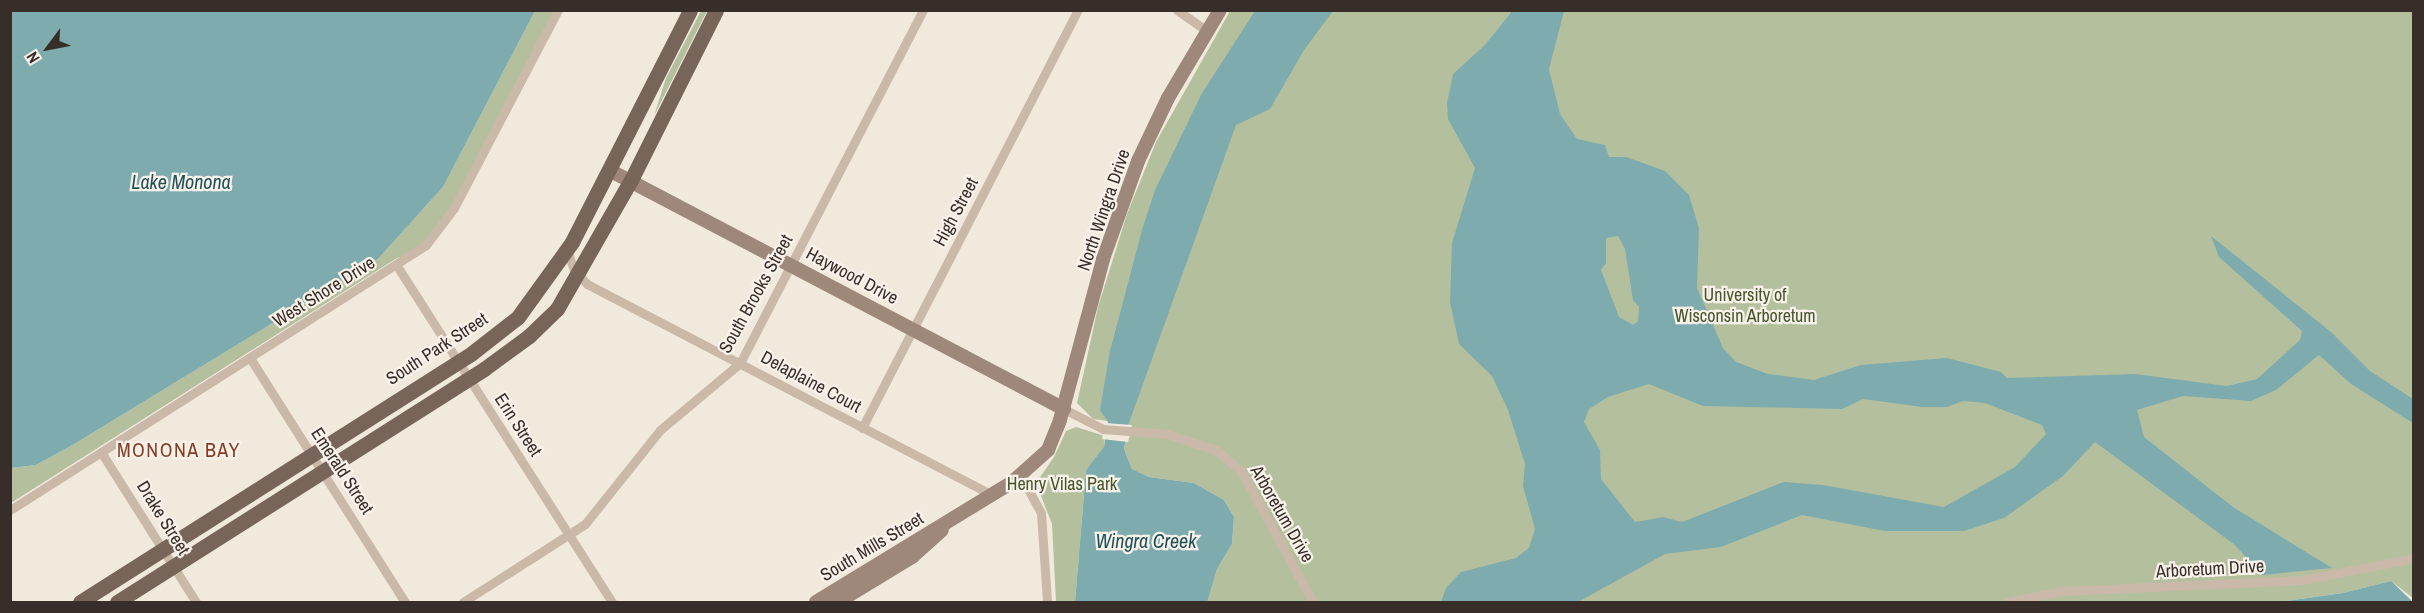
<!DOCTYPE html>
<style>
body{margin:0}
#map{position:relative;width:2424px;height:613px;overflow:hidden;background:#f2e9dd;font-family:"Archivo Narrow",sans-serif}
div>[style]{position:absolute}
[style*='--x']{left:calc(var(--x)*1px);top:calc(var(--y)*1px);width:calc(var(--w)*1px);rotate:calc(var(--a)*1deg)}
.green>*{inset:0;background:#b4c09d}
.water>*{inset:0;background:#7dabae}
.pier>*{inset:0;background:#f2e9dd}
.street>*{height:9px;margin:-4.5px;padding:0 4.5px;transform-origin:4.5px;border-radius:4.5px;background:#cab9a9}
.secondary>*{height:14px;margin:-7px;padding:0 7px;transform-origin:7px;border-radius:7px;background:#9d887b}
.primary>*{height:15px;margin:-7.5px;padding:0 7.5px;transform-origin:7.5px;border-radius:7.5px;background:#78655a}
span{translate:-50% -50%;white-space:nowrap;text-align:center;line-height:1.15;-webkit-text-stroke:4.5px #f9f2ea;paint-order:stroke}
.street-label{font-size:18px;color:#372e29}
.park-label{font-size:18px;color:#45552d}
.water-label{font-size:20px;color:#1f5257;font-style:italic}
.neighbourhood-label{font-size:20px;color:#843e24;letter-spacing:1.5px}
.frame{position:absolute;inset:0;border:12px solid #372e29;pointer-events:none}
.north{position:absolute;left:18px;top:18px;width:60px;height:60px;-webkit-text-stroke:4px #f9f2ea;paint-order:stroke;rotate:238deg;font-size:16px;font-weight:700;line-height:24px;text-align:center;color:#372e29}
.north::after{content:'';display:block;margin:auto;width:21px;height:27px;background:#372e29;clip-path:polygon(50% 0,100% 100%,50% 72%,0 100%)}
</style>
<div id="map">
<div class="green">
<div style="clip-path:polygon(535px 11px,558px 11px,454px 208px,415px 254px,397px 258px,11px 503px,11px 468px,36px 465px,76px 443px,378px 259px,443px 187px)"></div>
<div style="clip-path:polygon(701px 11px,707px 11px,654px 116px,666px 78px)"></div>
<div style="clip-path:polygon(1230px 11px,2413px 11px,2413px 598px,2391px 581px,2343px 593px,2279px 602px,1206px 602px,1217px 569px,1232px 544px,1234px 517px,1224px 500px,1194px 483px,1149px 477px,1132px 469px,1124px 449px,1129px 424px,1093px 419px,1077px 403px,1098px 307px,1127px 214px,1156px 142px)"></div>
<div style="clip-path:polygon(1076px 427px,1105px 436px,1104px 448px,1086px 470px,1075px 602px,1056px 602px,1052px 524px,1036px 483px,1054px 457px,1066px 431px)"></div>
</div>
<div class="water">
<div style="clip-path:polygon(evenodd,1513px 10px,1564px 11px,1549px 69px,1560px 114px,1577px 139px,1605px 145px,1609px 157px,1626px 157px,1665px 171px,1689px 195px,1699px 228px,1697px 288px,1723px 348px,1736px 362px,1768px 374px,1814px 380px,1861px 365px,1947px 358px,2001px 372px,2007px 378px,2135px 374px,2227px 386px,2257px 379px,2300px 340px,2302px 331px,2219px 257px,2211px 236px,2331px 332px,2370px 371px,2413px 399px,2413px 423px,2351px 384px,2319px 355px,2276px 390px,2251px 401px,2183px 396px,2137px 410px,2144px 437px,2233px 507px,2332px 568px,2262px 575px,2235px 545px,2095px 442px,2063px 476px,2004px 518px,1964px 531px,1885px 531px,1802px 515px,1721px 547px,1665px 554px,1578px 602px,1441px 602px,1446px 588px,1461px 572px,1516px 558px,1529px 548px,1535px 529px,1523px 486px,1525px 464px,1508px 410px,1492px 376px,1459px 344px,1450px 302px,1452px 243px,1475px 168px,1448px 119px,1447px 103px,1453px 74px,1485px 45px,1513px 10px,1618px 236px,1625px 249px,1633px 300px,1639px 307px,1638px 321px,1633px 325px,1619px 317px,1601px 270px,1606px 263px,1606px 238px,1618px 236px,1513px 10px,1649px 384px,1703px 406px,1842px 409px,1863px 399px,1922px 407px,1947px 407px,1963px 401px,1985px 403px,2042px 425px,2046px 434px,2015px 467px,1944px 507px,1823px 485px,1784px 482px,1682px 522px,1663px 517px,1635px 522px,1601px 479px,1600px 450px,1584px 422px,1589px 409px,1608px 397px,1649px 384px)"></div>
<div style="clip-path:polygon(10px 11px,11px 10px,535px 11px,443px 187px,378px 259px,76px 443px,36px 465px,11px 468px)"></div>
<div style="clip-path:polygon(1255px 11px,1333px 11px,1304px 50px,1270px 109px,1236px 125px,1129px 423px,1124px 449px,1132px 469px,1149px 477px,1194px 483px,1224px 500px,1234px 517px,1232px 544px,1217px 569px,1207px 602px,1075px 602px,1086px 470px,1104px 447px,1108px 422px,1100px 410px,1110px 351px,1142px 230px,1155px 190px,1202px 93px)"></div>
<div style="clip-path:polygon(2391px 581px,2413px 602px,2279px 602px,2343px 593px)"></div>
</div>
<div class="pier">
<div style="clip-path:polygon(1105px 423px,1132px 425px,1128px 442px,1102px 439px)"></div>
</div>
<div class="street">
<div style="--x:1177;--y:10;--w:37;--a:35"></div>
<div style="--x:567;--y:250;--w:21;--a:71"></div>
<div style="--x:574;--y:270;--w:19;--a:47"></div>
<div style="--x:587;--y:284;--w:457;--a:27.5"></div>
<div style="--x:397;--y:266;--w:399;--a:57.4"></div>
<div style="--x:250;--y:358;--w:289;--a:57.6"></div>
<div style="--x:1064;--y:409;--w:44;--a:27.1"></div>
<div style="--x:1103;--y:429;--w:64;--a:4.5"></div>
<div style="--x:1167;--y:434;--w:52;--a:18.1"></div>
<div style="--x:1216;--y:450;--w:33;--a:40"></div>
<div style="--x:1241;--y:471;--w:149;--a:61.2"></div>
<div style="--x:862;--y:428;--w:471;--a:-62.7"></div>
<div style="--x:101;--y:452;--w:178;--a:57.7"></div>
<div style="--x:1021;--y:476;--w:42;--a:61.6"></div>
<div style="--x:1041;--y:513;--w:89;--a:86.1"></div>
<div style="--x:10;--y:510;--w:493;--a:-32.5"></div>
<div style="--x:426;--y:245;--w:46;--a:-52.9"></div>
<div style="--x:454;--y:208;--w:224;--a:-62.3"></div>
<div style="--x:463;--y:602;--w:145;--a:-32.6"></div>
<div style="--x:585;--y:524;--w:120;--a:-51.4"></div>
<div style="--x:660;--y:430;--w:104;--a:-39.9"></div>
<div style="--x:740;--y:363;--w:398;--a:-62.6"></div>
<div style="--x:2007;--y:602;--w:56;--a:-11.3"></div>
<div style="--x:2062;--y:591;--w:240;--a:-2.6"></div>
<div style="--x:2302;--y:580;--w:114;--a:-11.1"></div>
</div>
<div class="secondary">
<div style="--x:609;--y:170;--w:514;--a:27.71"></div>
<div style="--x:816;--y:602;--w:228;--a:-31.4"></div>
<div style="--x:1011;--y:483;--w:50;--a:-41.7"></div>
<div style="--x:1048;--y:450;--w:32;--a:-68"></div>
<div style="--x:1060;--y:420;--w:167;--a:-75"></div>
<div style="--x:1103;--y:259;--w:104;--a:-70.3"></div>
<div style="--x:1138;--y:161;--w:70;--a:-64.5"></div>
<div style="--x:1168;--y:98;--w:102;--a:-59.4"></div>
<div style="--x:838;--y:602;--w:87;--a:-31.3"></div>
<div style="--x:912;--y:557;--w:40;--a:-42"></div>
</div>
<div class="primary">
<div style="--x:80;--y:602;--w:464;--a:-32.4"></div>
<div style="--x:472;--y:353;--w:58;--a:-38"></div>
<div style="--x:518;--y:317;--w:92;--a:-54.2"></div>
<div style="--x:572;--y:242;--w:260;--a:-63"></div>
<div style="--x:117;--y:602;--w:435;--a:-32.4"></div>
<div style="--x:484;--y:369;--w:56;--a:-36.3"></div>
<div style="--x:529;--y:336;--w:39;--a:-44"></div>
<div style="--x:557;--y:309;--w:149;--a:-60.2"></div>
<div style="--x:631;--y:180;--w:190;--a:-63.4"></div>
</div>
<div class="street-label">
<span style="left:1104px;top:210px;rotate:-71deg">North Wingra Drive</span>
<span style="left:956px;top:212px;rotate:-62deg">High Street</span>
<span style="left:852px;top:276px;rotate:28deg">Haywood Drive</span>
<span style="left:324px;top:292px;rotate:-32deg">West Shore Drive</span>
<span style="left:756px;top:294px;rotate:-61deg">South Brooks Street</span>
<span style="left:437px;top:349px;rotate:-33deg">South Park Street</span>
<span style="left:811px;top:382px;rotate:28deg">Delaplaine Court</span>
<span style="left:518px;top:425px;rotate:57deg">Erin Street</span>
<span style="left:342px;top:471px;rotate:57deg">Emerald Street</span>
<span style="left:1282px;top:514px;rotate:60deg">Arboretum Drive</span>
<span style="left:163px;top:518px;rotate:58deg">Drake Street</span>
<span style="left:872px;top:547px;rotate:-31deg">South Mills Street</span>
<span style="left:2210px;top:569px;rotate:-3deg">Arboretum Drive</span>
</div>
<div class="park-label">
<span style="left:1745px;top:306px">University of<br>Wisconsin Arboretum</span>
<span style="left:1062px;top:484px">Henry Vilas Park</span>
</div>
<div class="water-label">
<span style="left:181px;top:181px">Lake Monona</span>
<span style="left:1146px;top:540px">Wingra Creek</span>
</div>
<div class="neighbourhood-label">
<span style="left:179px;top:449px">MONONA BAY</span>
</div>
<div class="frame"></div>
<div class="north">N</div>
</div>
